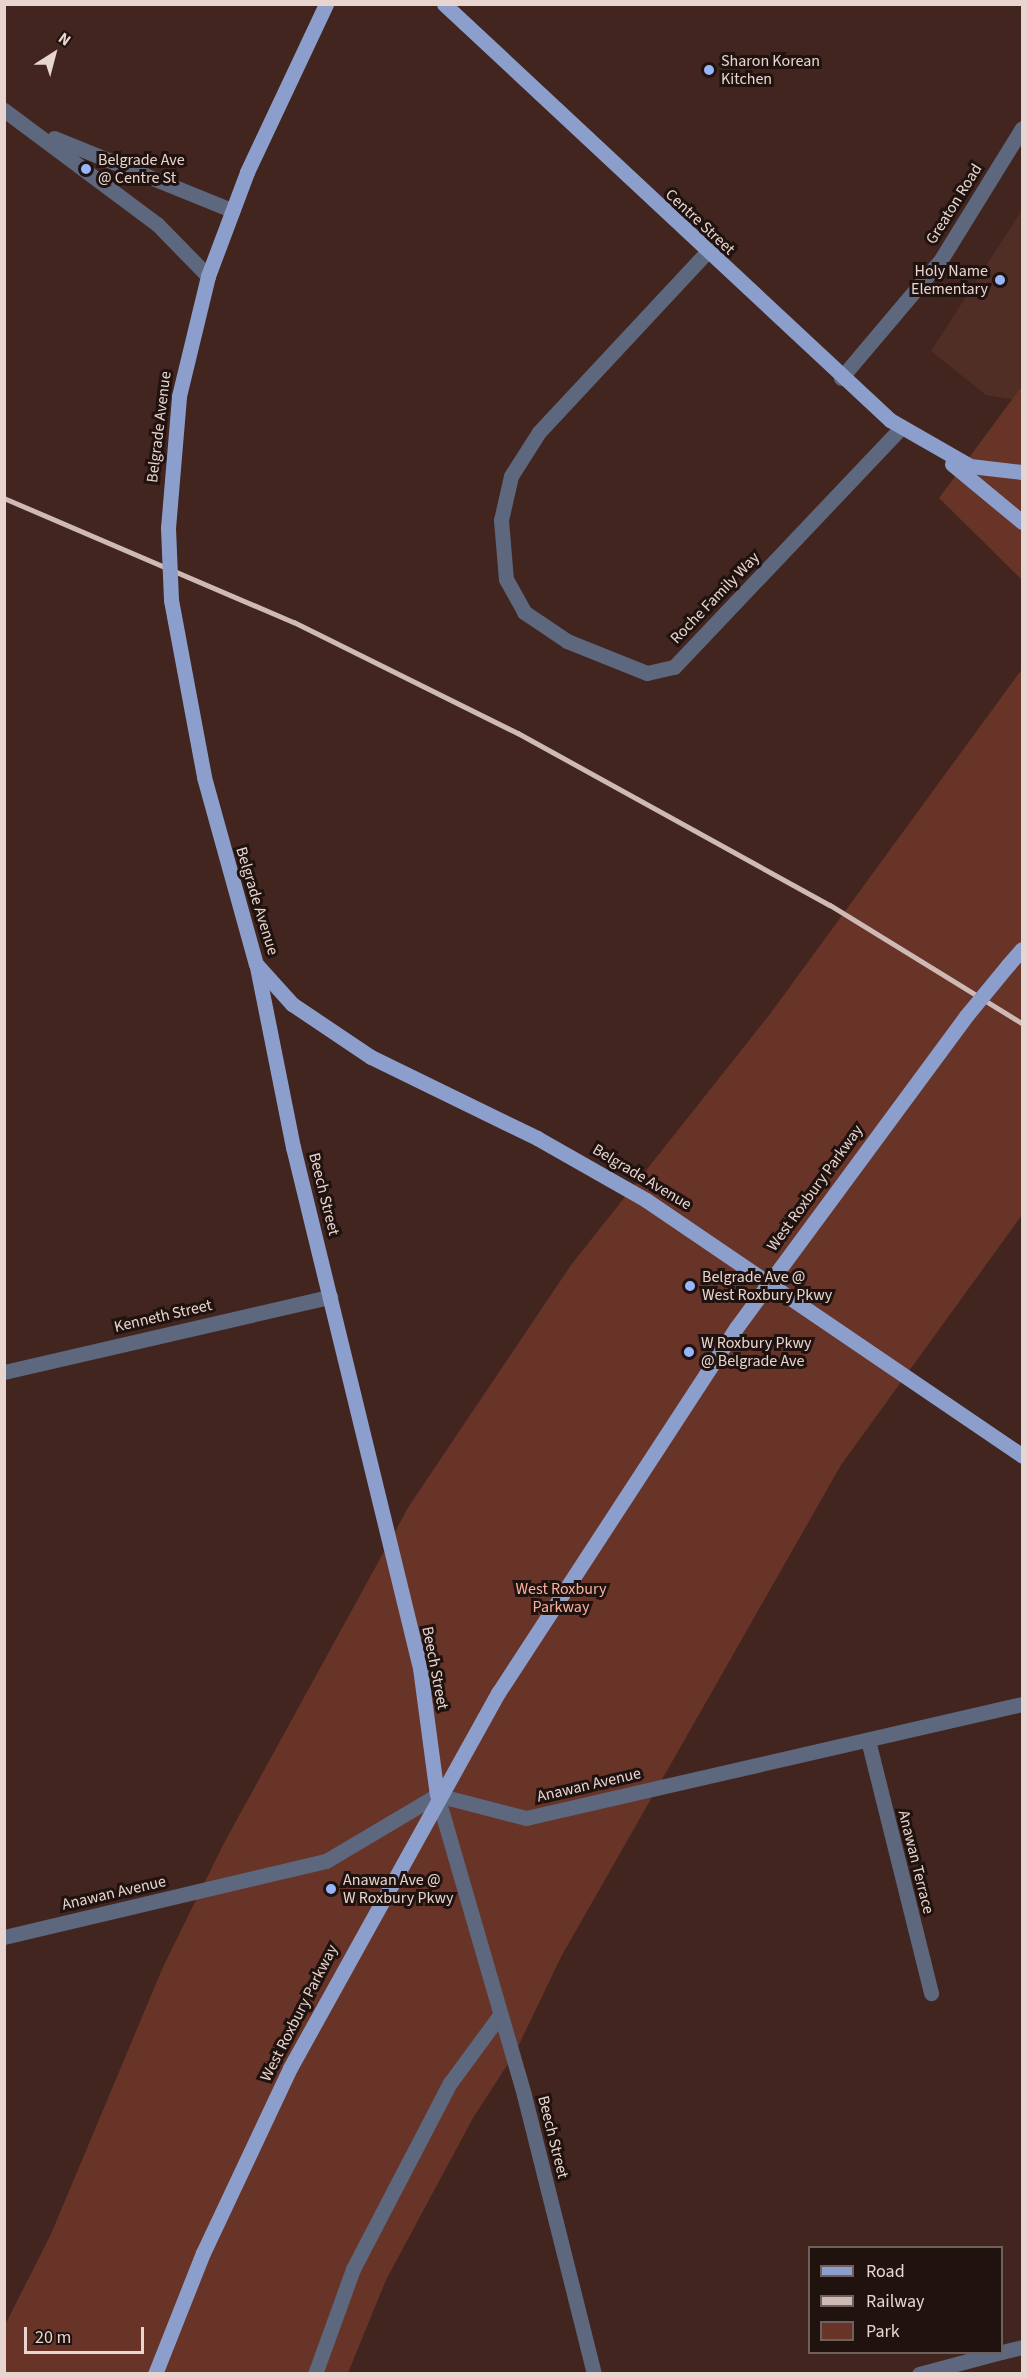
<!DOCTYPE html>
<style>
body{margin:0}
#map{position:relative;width:1027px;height:2378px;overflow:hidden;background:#41251e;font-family:"Source Sans 3",sans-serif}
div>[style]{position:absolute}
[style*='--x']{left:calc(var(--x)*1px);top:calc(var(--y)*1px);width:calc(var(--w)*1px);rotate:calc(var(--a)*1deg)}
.built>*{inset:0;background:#502d25}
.green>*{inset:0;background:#673427}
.minor>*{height:15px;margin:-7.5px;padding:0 7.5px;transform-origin:7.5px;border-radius:7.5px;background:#5d677d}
.tertiary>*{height:15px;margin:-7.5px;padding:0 7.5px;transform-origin:7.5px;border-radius:7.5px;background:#5d677d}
.primary>*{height:15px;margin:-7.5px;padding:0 7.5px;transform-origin:7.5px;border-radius:7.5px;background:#8c9fcc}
.rail>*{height:4.5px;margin:-2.25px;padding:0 2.25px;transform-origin:2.25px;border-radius:2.25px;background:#ceb9b4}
.primary-bridge>*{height:15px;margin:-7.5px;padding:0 7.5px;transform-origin:7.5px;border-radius:7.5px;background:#8c9fcc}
.dots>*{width:16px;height:16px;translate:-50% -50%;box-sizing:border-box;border:3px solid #1f120f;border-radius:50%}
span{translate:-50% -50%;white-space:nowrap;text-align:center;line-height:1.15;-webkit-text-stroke:6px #1f120f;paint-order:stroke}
.poi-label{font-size:16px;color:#e8d5d0}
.left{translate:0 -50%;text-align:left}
.right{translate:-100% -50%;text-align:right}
.street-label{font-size:16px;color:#e8d5d0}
.park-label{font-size:16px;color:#fab29f}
.frame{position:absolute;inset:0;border:6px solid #e8d5d0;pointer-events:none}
.legend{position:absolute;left:808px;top:2246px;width:195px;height:108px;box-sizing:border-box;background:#1f120f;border:2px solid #6f605c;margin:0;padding:8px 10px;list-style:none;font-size:18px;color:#e8d5d0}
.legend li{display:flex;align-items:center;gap:12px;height:30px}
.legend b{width:30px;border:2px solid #6f605c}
.north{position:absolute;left:24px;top:24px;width:60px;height:60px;-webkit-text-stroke:4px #1f120f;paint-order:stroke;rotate:36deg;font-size:16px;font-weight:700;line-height:24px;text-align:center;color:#e8d5d0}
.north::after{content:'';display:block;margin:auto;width:21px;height:27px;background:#e8d5d0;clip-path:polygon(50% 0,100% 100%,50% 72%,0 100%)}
.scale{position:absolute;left:24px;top:2327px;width:120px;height:27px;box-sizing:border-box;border:3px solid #e8d5d0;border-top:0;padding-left:8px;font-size:18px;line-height:21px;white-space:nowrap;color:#e8d5d0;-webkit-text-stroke:4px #1f120f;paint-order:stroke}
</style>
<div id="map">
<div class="built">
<div style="clip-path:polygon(1022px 210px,1022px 401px,986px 395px,931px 351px)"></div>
</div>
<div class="green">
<div style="clip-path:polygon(1022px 386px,1022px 580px,939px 498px)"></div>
<div style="clip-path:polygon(1022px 669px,1022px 1215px,841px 1465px,561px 1957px,515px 2053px,473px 2118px,386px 2280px,348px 2373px,5px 2373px,4px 2327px,51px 2234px,163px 1967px,223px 1845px,409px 1506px,571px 1265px,770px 1014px)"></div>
</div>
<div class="minor">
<div style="--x:4;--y:110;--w:191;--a:36.7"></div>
<div style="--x:157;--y:224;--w:73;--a:45.6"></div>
<div style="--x:54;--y:138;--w:191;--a:22.1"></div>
<div style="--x:706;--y:253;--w:245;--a:133"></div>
<div style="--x:539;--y:432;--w:52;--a:122.5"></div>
<div style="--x:511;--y:476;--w:45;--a:102.8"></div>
<div style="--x:501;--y:520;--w:59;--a:85.2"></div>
<div style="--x:506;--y:579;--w:38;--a:61"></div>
<div style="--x:524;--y:612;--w:52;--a:34"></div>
<div style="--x:567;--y:641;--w:86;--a:21.8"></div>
<div style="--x:647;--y:673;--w:28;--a:-13"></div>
<div style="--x:674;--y:667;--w:330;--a:-46.5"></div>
<div style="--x:841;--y:378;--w:153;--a:-49.8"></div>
<div style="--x:940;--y:261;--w:156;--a:-58.3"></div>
<div style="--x:4;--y:1372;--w:335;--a:-13"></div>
<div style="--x:868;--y:1740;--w:261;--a:76"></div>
<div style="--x:4;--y:1937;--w:331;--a:-13.3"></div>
<div style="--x:326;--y:1861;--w:129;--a:-30.7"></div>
<div style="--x:1002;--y:2352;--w:21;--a:-14"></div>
<div style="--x:315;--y:2374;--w:112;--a:-70.1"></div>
<div style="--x:353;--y:2269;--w:210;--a:-62.5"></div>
<div style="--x:450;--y:2083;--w:84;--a:-53.7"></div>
<div style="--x:919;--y:2374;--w:85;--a:-15"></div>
</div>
<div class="tertiary">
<div style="--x:437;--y:1795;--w:92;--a:14.5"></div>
<div style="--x:526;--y:1818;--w:509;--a:-12.94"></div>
<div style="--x:437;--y:1795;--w:312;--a:73.8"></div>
<div style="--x:524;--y:2095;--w:288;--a:75.9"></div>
</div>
<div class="primary">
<div style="--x:444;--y:4;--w:610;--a:43.01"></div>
<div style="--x:890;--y:420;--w:92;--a:29.9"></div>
<div style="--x:970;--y:466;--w:52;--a:6.6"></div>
<div style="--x:952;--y:464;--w:91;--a:39.6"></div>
<div style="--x:168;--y:528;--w:132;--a:-85.2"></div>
<div style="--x:179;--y:396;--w:123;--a:-76.4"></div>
<div style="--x:208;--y:276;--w:111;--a:-69.4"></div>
<div style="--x:247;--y:172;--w:186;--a:-64.8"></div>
<div style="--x:171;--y:600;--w:180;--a:79.4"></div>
<div style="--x:204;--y:777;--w:194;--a:74.5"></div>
<div style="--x:256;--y:964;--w:54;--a:48"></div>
<div style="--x:292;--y:1004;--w:95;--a:33.9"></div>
<div style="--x:371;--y:1057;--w:185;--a:26"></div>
<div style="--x:537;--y:1138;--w:125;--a:29.6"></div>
<div style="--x:646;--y:1200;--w:455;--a:34.2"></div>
<div style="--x:1008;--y:965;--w:21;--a:-49"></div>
<div style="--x:257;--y:967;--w:184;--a:78.7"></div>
<div style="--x:293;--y:1147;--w:536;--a:76.3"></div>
<div style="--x:420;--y:1668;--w:128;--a:82.4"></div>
<div style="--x:155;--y:2374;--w:130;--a:-68.4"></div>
<div style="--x:203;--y:2253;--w:204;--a:-64.8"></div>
<div style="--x:290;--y:2068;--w:429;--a:-61"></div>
<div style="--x:498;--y:1693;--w:436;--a:-56.9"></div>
<div style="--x:736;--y:1328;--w:388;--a:-53.6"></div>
</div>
<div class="rail">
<div style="--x:4;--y:498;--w:315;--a:23.2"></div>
<div style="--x:294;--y:622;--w:250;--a:26.4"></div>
<div style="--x:518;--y:733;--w:356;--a:28.9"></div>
<div style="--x:830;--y:905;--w:225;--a:31.6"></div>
</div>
<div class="primary-bridge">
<div style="--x:168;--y:528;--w:72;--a:87.6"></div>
<div style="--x:966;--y:1016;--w:66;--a:-50.5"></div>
</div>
<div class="dots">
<div style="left:709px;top:70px;background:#97b6fd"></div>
<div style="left:86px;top:169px;background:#97b6fd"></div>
<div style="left:1000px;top:280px;background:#97b6fd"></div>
<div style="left:690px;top:1286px;background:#97b6fd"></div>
<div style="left:689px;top:1352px;background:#97b6fd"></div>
<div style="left:331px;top:1889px;background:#97b6fd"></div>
</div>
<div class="poi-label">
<span class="left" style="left:721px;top:70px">Sharon Korean<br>Kitchen</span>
<span class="left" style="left:98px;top:169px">Belgrade Ave<br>@ Centre St</span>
<span class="right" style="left:988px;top:280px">Holy Name<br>Elementary</span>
<span class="left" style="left:702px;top:1286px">Belgrade Ave @<br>West Roxbury Pkwy</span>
<span class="left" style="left:701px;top:1352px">W Roxbury Pkwy<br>@ Belgrade Ave</span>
<span class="left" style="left:343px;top:1889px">Anawan Ave @<br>W Roxbury Pkwy</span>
</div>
<div class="street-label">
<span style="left:954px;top:204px;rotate:-58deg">Greaton Road</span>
<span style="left:700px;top:222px;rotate:43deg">Centre Street</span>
<span style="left:159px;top:427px;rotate:-83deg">Belgrade Avenue</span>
<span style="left:715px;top:598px;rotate:-46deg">Roche Family Way</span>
<span style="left:257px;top:901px;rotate:73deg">Belgrade Avenue</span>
<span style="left:642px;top:1177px;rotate:31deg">Belgrade Avenue</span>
<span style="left:815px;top:1188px;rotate:-54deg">West Roxbury Parkway</span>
<span style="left:324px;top:1194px;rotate:76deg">Beech Street</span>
<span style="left:163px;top:1316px;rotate:-13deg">Kenneth Street</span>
<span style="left:435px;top:1668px;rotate:79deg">Beech Street</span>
<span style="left:589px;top:1785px;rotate:-13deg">Anawan Avenue</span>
<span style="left:916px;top:1862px;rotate:76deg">Anawan Terrace</span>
<span style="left:114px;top:1893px;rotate:-13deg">Anawan Avenue</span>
<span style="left:299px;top:2013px;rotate:-63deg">West Roxbury Parkway</span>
<span style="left:553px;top:2137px;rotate:76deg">Beech Street</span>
</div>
<div class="park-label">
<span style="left:561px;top:1598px">West Roxbury<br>Parkway</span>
</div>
<div class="frame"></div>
<ul class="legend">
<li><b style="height:8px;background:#8c9fcc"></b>Road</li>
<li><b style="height:8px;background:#ceb9b4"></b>Railway</li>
<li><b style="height:16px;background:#673427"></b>Park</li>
</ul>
<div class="north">N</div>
<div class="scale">20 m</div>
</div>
